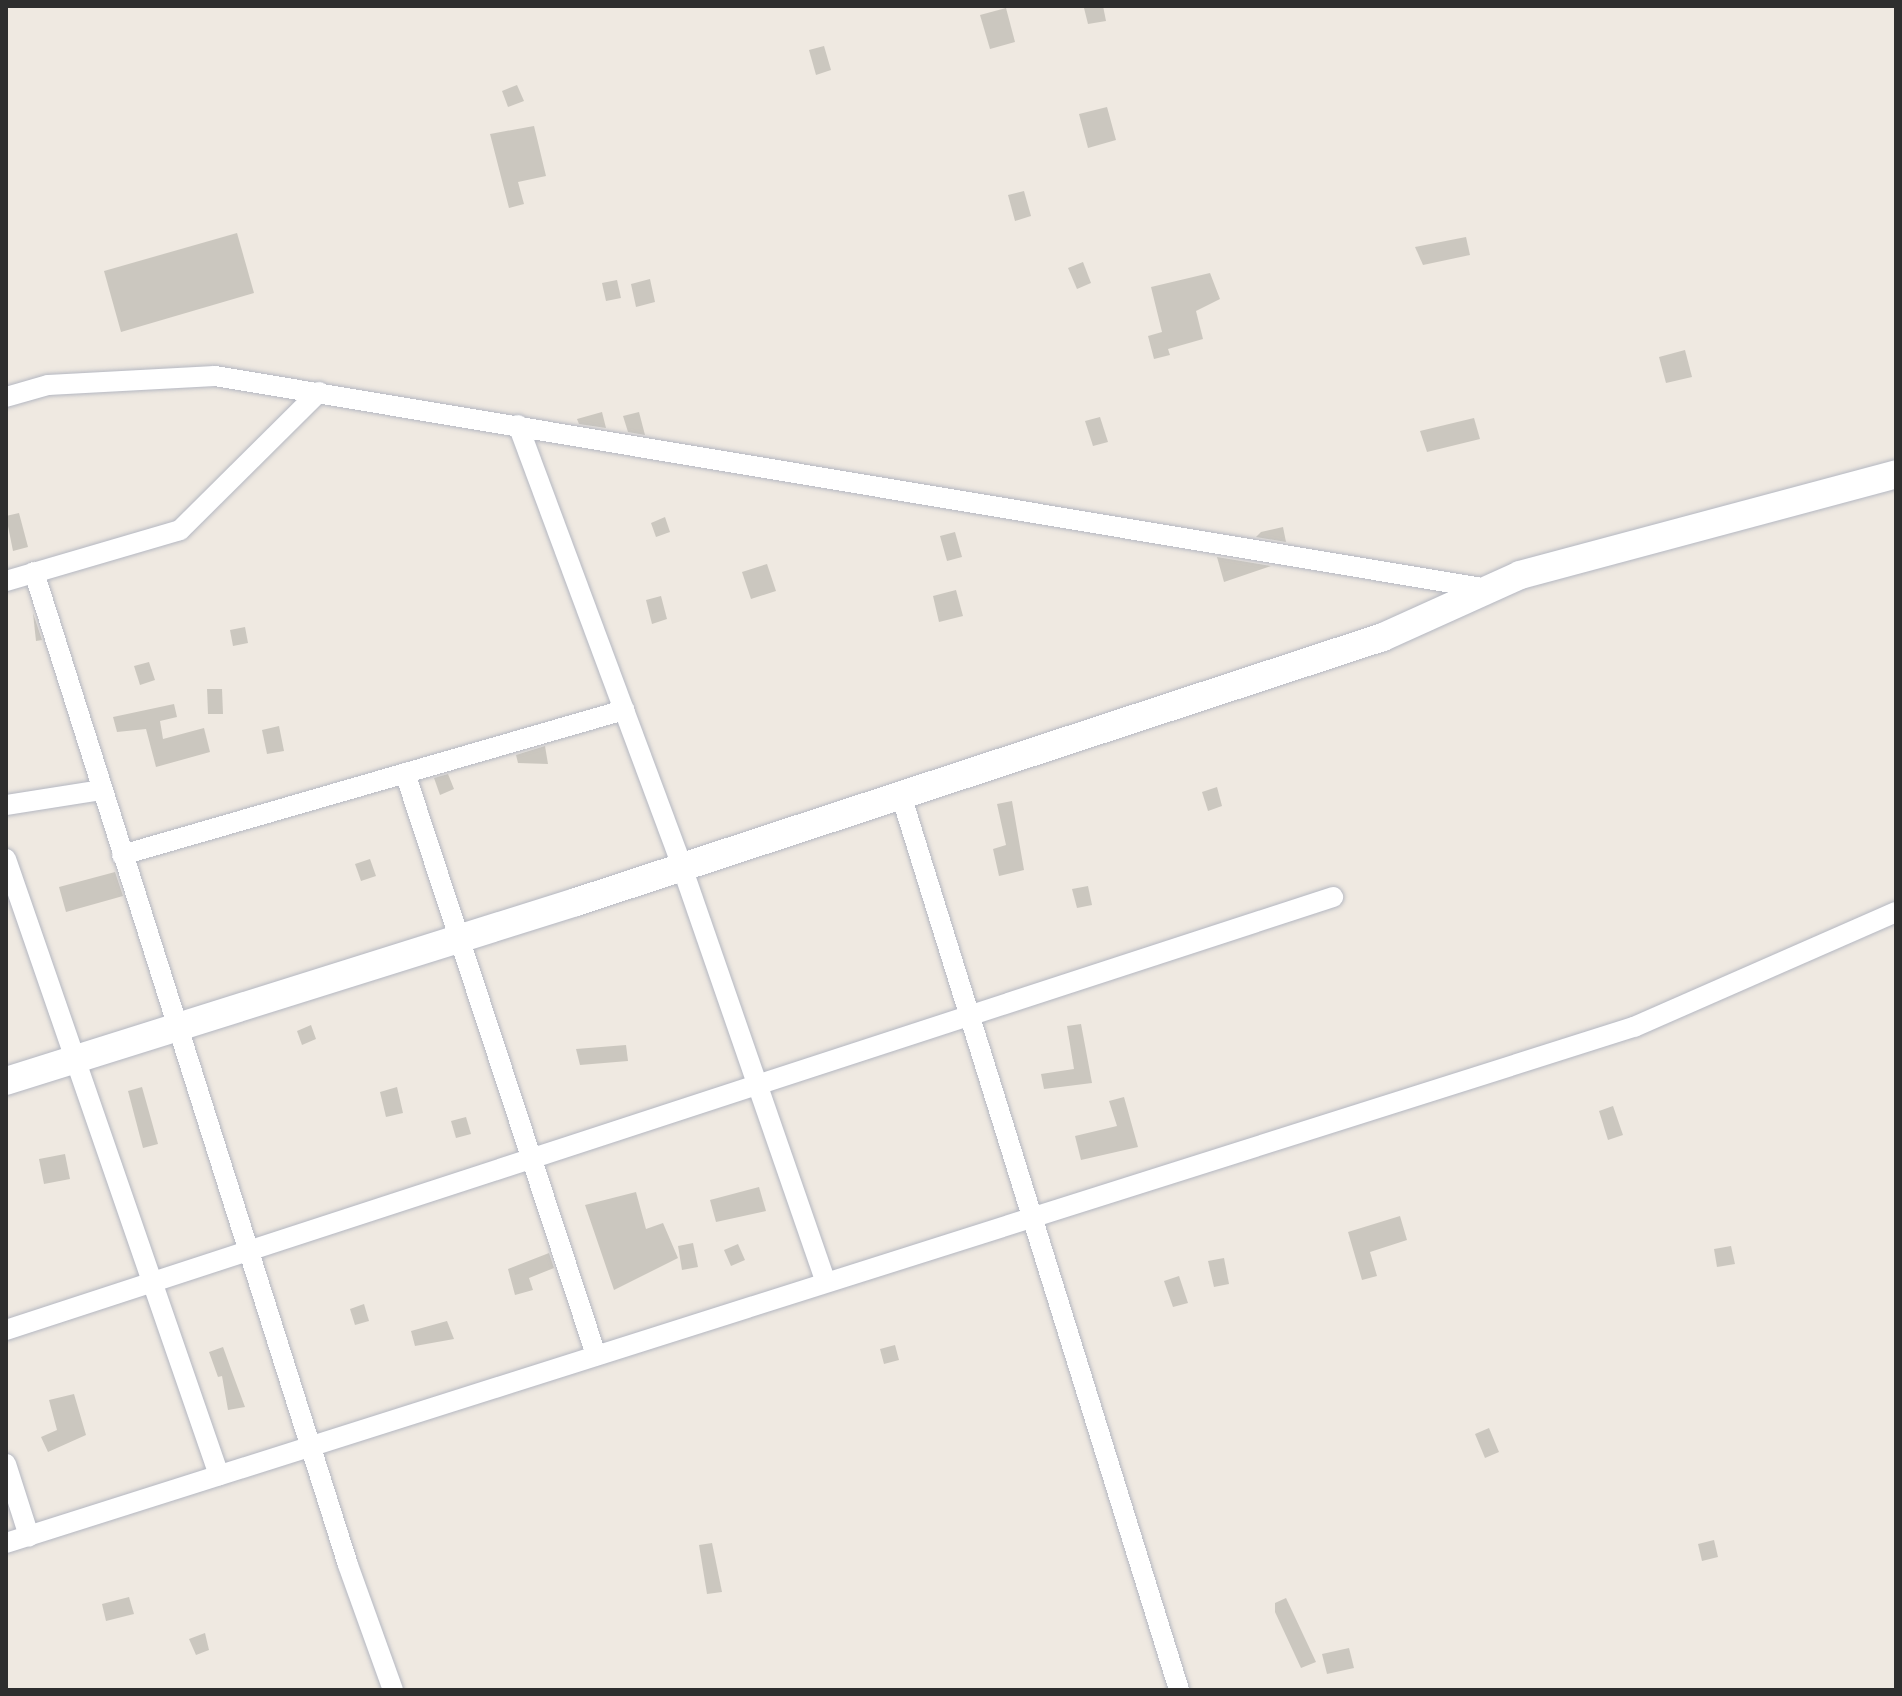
<!DOCTYPE html>
<style>
body{margin:0}
#map{position:relative;width:1902px;height:1696px;overflow:hidden;background:#efe9e1;font-family:"Titillium Web",sans-serif}
div>[style]{position:absolute}
[style*='--x']{left:calc(var(--x)*1px);top:calc(var(--y)*1px);width:calc(var(--w)*1px);rotate:calc(var(--a)*1deg)}
.building>*{inset:0;background:#cbc7bf}
.roads{filter:drop-shadow(0 0 2px #b4b7c1) drop-shadow(0 0 2px #b4b7c1)}
.street>*{height:20px;margin:-10px;padding:0 10px;transform-origin:10px;border-radius:10px;background:#fff}
.secondary>*{height:28px;margin:-14px;padding:0 14px;transform-origin:14px;border-radius:14px;background:#fff}
span{translate:-50% -50%;white-space:nowrap;text-align:center;line-height:1.15;-webkit-text-stroke:6px #fff;paint-order:stroke}
.frame{position:absolute;inset:0;border:8px solid #2e2e2e;pointer-events:none}
</style>
<div id="map">
<div class="building">
<div style="clip-path:polygon(1103px 6px,1106px 21px,1088px 24px,1084px 8px)"></div>
<div style="clip-path:polygon(1006px 8px,1015px 42px,990px 49px,980px 15px)"></div>
<div style="clip-path:polygon(824px 46px,831px 70px,816px 75px,809px 50px)"></div>
<div style="clip-path:polygon(517px 85px,524px 101px,508px 107px,502px 91px)"></div>
<div style="clip-path:polygon(1107px 107px,1116px 140px,1088px 148px,1079px 114px)"></div>
<div style="clip-path:polygon(534px 126px,546px 176px,518px 182px,524px 204px,509px 208px,490px 134px)"></div>
<div style="clip-path:polygon(1024px 191px,1031px 216px,1015px 221px,1008px 195px)"></div>
<div style="clip-path:polygon(237px 233px,254px 293px,121px 332px,104px 271px)"></div>
<div style="clip-path:polygon(1466px 237px,1470px 255px,1423px 265px,1415px 247px)"></div>
<div style="clip-path:polygon(1083px 262px,1091px 283px,1077px 289px,1068px 268px)"></div>
<div style="clip-path:polygon(1210px 273px,1220px 299px,1196px 311px,1203px 339px,1168px 349px,1170px 355px,1154px 359px,1148px 336px,1162px 332px,1151px 287px)"></div>
<div style="clip-path:polygon(650px 279px,655px 302px,636px 307px,631px 284px)"></div>
<div style="clip-path:polygon(617px 280px,621px 298px,606px 301px,602px 283px)"></div>
<div style="clip-path:polygon(1685px 350px,1692px 377px,1666px 383px,1659px 357px)"></div>
<div style="clip-path:polygon(602px 412px,606px 428px,579px 424px,577px 419px)"></div>
<div style="clip-path:polygon(639px 412px,645px 435px,628px 432px,623px 416px)"></div>
<div style="clip-path:polygon(1100px 417px,1108px 442px,1093px 446px,1085px 421px)"></div>
<div style="clip-path:polygon(1474px 418px,1480px 439px,1427px 452px,1420px 431px)"></div>
<div style="clip-path:polygon(19px 513px,28px 547px,13px 551px,6px 516px)"></div>
<div style="clip-path:polygon(665px 517px,670px 532px,656px 537px,651px 523px)"></div>
<div style="clip-path:polygon(1283px 527px,1286px 542px,1256px 537px,1261px 532px)"></div>
<div style="clip-path:polygon(955px 532px,962px 557px,947px 561px,940px 536px)"></div>
<div style="clip-path:polygon(1217px 557px,1271px 566px,1224px 582px)"></div>
<div style="clip-path:polygon(767px 564px,776px 591px,751px 599px,742px 572px)"></div>
<div style="clip-path:polygon(956px 590px,963px 616px,939px 622px,933px 596px)"></div>
<div style="clip-path:polygon(661px 596px,667px 619px,652px 624px,646px 600px)"></div>
<div style="clip-path:polygon(33px 613px,42px 640px,36px 641px)"></div>
<div style="clip-path:polygon(245px 627px,248px 643px,233px 646px,230px 630px)"></div>
<div style="clip-path:polygon(149px 662px,155px 680px,140px 685px,134px 666px)"></div>
<div style="clip-path:polygon(207px 689px,222px 689px,223px 714px,208px 714px)"></div>
<div style="clip-path:polygon(174px 704px,177px 717px,160px 721px,163px 739px,204px 728px,210px 752px,156px 767px,146px 729px,117px 732px,113px 717px)"></div>
<div style="clip-path:polygon(279px 726px,284px 751px,267px 754px,262px 730px)"></div>
<div style="clip-path:polygon(545px 746px,548px 764px,518px 763px,516px 755px)"></div>
<div style="clip-path:polygon(448px 774px,454px 789px,440px 795px,434px 778px)"></div>
<div style="clip-path:polygon(1217px 787px,1222px 806px,1208px 811px,1202px 792px)"></div>
<div style="clip-path:polygon(1012px 801px,1024px 870px,999px 876px,993px 849px,1006px 845px,997px 804px)"></div>
<div style="clip-path:polygon(370px 859px,376px 876px,361px 881px,355px 864px)"></div>
<div style="clip-path:polygon(115px 872px,123px 896px,66px 912px,59px 887px)"></div>
<div style="clip-path:polygon(1088px 886px,1092px 905px,1077px 908px,1072px 889px)"></div>
<div style="clip-path:polygon(1081px 1024px,1092px 1083px,1044px 1089px,1041px 1074px,1074px 1069px,1067px 1026px)"></div>
<div style="clip-path:polygon(311px 1025px,316px 1039px,302px 1045px,297px 1031px)"></div>
<div style="clip-path:polygon(626px 1045px,628px 1061px,580px 1065px,576px 1049px)"></div>
<div style="clip-path:polygon(142px 1087px,158px 1144px,143px 1148px,128px 1091px)"></div>
<div style="clip-path:polygon(397px 1087px,403px 1113px,386px 1117px,380px 1092px)"></div>
<div style="clip-path:polygon(1124px 1097px,1138px 1147px,1081px 1160px,1075px 1136px,1117px 1126px,1109px 1101px)"></div>
<div style="clip-path:polygon(1613px 1106px,1623px 1135px,1608px 1140px,1599px 1111px)"></div>
<div style="clip-path:polygon(466px 1117px,471px 1134px,456px 1138px,451px 1121px)"></div>
<div style="clip-path:polygon(65px 1154px,70px 1179px,44px 1184px,39px 1159px)"></div>
<div style="clip-path:polygon(759px 1187px,766px 1211px,716px 1222px,710px 1200px)"></div>
<div style="clip-path:polygon(636px 1192px,646px 1229px,663px 1223px,678px 1258px,614px 1290px,585px 1205px)"></div>
<div style="clip-path:polygon(1400px 1216px,1407px 1240px,1370px 1252px,1377px 1276px,1362px 1280px,1348px 1232px)"></div>
<div style="clip-path:polygon(693px 1243px,698px 1267px,682px 1270px,678px 1246px)"></div>
<div style="clip-path:polygon(738px 1244px,745px 1260px,731px 1266px,724px 1250px)"></div>
<div style="clip-path:polygon(1731px 1246px,1735px 1264px,1717px 1267px,1714px 1249px)"></div>
<div style="clip-path:polygon(549px 1253px,554px 1268px,529px 1278px,533px 1290px,515px 1295px,508px 1269px)"></div>
<div style="clip-path:polygon(1224px 1258px,1229px 1284px,1214px 1287px,1208px 1261px)"></div>
<div style="clip-path:polygon(1179px 1276px,1188px 1303px,1173px 1307px,1164px 1281px)"></div>
<div style="clip-path:polygon(364px 1304px,369px 1321px,355px 1325px,350px 1309px)"></div>
<div style="clip-path:polygon(447px 1321px,454px 1339px,415px 1346px,411px 1331px)"></div>
<div style="clip-path:polygon(895px 1345px,899px 1360px,884px 1364px,880px 1349px)"></div>
<div style="clip-path:polygon(223px 1347px,232px 1372px,245px 1407px,228px 1410px,222px 1376px,218px 1377px,209px 1352px)"></div>
<div style="clip-path:polygon(74px 1394px,86px 1435px,48px 1452px,41px 1437px,57px 1430px,49px 1400px)"></div>
<div style="clip-path:polygon(1489px 1428px,1499px 1452px,1485px 1458px,1475px 1434px)"></div>
<div style="clip-path:polygon(1714px 1540px,1718px 1557px,1702px 1561px,1698px 1544px)"></div>
<div style="clip-path:polygon(712px 1543px,722px 1592px,707px 1594px,699px 1545px)"></div>
<div style="clip-path:polygon(129px 1597px,134px 1614px,106px 1621px,102px 1604px)"></div>
<div style="clip-path:polygon(1286px 1598px,1316px 1662px,1301px 1668px,1275px 1612px,1275px 1603px)"></div>
<div style="clip-path:polygon(205px 1633px,209px 1650px,196px 1655px,189px 1639px)"></div>
<div style="clip-path:polygon(1349px 1648px,1354px 1668px,1327px 1674px,1322px 1654px)"></div>
</div>
<div class="roads">
<div class="street">
<div style="--x:6;--y:397;--w:44;--a:-15.9"></div>
<div style="--x:48;--y:385;--w:167;--a:-3.1"></div>
<div style="--x:215;--y:376;--w:1291;--a:9.5"></div>
<div style="--x:518;--y:425;--w:471;--a:69.6"></div>
<div style="--x:682;--y:867;--w:439;--a:70.9"></div>
<div style="--x:34;--y:572;--w:1041;--a:72.45"></div>
<div style="--x:348;--y:1565;--w:133;--a:70.2"></div>
<div style="--x:6;--y:581;--w:181;--a:-16.3"></div>
<div style="--x:180;--y:530;--w:196;--a:-44.8"></div>
<div style="--x:405;--y:773;--w:613;--a:71.83"></div>
<div style="--x:901;--y:795;--w:937;--a:72.74"></div>
<div style="--x:6;--y:805;--w:97;--a:-8.9"></div>
<div style="--x:122;--y:855;--w:523;--a:-16.11"></div>
<div style="--x:6;--y:859;--w:652;--a:70.93"></div>
<div style="--x:6;--y:1330;--w:1396;--a:-18.07"></div>
<div style="--x:6;--y:1464;--w:76;--a:72.3"></div>
<div style="--x:6;--y:1543;--w:1708;--a:-17.59"></div>
<div style="--x:1634;--y:1027;--w:286;--a:-23.7"></div>
</div>
<div class="secondary">
<div style="--x:6;--y:1081;--w:597;--a:-17.43"></div>
<div style="--x:576;--y:902;--w:849;--a:-18.18"></div>
<div style="--x:1383;--y:637;--w:150;--a:-24.3"></div>
<div style="--x:1520;--y:575;--w:389;--a:-15"></div>
</div>
</div>
<div class="frame"></div>
</div>
